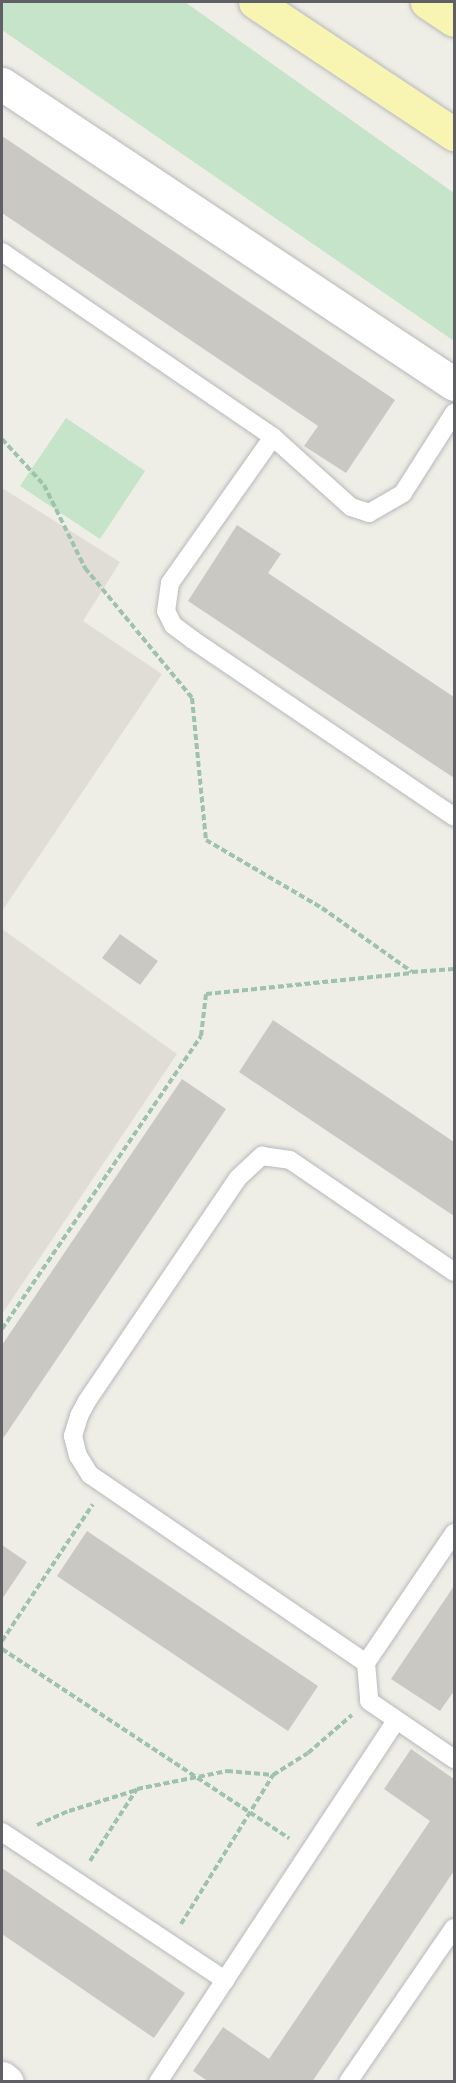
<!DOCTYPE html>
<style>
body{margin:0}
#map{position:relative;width:456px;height:2083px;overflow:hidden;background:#efeee6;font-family:"Fira Sans Condensed",sans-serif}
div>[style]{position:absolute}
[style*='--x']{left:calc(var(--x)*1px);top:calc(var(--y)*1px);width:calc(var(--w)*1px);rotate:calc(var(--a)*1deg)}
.education>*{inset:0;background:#dfddd5}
.green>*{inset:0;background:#c5e4c9}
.building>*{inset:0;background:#cac8c3}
.path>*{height:4px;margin-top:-2px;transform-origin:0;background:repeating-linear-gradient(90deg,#9ec2ac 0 6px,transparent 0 9px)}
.roads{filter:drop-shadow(0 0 2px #b6b8bc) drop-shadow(0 0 2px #b6b8bc)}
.service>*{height:18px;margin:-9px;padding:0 9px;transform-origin:9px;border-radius:9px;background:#fff}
.tertiary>*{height:33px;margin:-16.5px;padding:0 16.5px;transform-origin:16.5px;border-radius:16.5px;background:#fff}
.primary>*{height:33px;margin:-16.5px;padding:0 16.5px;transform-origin:16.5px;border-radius:16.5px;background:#f8f4b2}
span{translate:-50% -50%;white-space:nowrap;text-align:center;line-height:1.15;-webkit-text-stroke:6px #fff;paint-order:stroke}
.frame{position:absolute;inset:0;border:3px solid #5e6065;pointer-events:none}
</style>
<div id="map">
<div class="education">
<div style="clip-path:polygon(2px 488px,120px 562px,83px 621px,162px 674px,2px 911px)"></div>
<div style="clip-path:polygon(2px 929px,177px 1054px,2px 1314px)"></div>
</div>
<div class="green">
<div style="clip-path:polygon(2px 2px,185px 2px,454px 193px,454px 341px,2px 30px)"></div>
<div style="clip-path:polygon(66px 418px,145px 471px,100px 539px,20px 486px)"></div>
</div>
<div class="building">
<div style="clip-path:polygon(2px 136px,395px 400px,346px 473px,304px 446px,318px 426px,2px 213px)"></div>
<div style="clip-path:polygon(237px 525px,281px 554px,268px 573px,454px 697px,454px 778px,188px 601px)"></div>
<div style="clip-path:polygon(120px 934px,158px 961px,140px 985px,102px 958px)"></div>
<div style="clip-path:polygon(273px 1020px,454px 1142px,454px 1216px,239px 1072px)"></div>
<div style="clip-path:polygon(182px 1079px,226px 1109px,2px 1440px,2px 1345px)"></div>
<div style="clip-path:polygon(87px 1531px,318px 1686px,288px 1731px,57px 1576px)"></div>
<div style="clip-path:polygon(2px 1545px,27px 1562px,2px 1599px)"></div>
<div style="clip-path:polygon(454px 1586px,454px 1691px,440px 1711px,391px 1679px)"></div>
<div style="clip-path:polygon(411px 1749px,454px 1779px,454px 1871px,312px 2082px,209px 2082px,193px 2071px,223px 2027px,269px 2059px,430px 1821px,384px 1789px)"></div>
<div style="clip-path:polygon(2px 1868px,185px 1993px,154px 2038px,2px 1934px)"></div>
</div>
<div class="path">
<div style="--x:2;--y:439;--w:62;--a:47.6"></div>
<div style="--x:44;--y:485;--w:93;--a:63.7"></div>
<div style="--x:85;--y:568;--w:168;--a:50.5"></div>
<div style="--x:192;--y:698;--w:143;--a:84.4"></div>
<div style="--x:206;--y:840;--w:134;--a:30.4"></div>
<div style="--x:322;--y:908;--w:110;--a:35.4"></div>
<div style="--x:412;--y:972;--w:42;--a:-4.1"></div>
<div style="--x:2;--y:1329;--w:354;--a:-55.8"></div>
<div style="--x:201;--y:1036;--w:42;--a:-83.2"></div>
<div style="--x:206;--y:994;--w:207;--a:-5.8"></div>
<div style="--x:2;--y:1641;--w:164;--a:-56.4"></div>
<div style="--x:2;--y:1649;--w:344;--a:33.4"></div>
<div style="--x:37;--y:1825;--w:35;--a:-24"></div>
<div style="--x:69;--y:1811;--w:71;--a:-17.2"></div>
<div style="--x:90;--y:1861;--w:86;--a:-56.9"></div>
<div style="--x:137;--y:1789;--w:92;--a:-11.3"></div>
<div style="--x:227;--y:1771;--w:46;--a:5"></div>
<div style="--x:181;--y:1924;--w:175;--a:-58.3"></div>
<div style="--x:273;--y:1775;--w:41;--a:-32.2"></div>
<div style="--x:308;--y:1753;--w:58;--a:-40.8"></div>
</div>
<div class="roads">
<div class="service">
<div style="--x:2;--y:252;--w:328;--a:34.3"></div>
<div style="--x:273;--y:437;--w:105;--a:41.9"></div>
<div style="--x:351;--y:507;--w:19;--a:18"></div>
<div style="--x:369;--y:513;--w:39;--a:-30"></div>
<div style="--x:403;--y:493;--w:95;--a:-57.5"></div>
<div style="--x:273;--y:437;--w:179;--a:125.2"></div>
<div style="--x:170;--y:583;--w:28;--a:98"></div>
<div style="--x:166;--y:611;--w:16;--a:63"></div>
<div style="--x:173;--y:625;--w:25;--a:37"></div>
<div style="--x:193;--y:640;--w:315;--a:34.1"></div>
<div style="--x:454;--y:1533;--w:157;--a:124.1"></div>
<div style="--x:366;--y:1663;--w:38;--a:85"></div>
<div style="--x:369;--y:1701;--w:103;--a:34.3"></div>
<div style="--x:366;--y:1663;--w:334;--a:-145.7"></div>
<div style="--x:90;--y:1475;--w:22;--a:-122"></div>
<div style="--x:78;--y:1456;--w:21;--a:-104"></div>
<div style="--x:73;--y:1436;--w:21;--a:-73"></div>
<div style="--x:79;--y:1416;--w:17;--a:-62"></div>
<div style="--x:87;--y:1401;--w:269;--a:-55.9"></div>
<div style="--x:238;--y:1178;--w:33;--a:-43"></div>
<div style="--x:262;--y:1156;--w:28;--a:8"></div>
<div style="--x:290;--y:1160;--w:199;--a:34.3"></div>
<div style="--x:2;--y:1832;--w:268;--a:33.6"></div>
<div style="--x:225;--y:1980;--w:310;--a:-56.6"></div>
<div style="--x:158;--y:2082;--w:122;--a:-56.7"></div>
<div style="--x:348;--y:2082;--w:187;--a:-55.5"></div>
</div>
<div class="tertiary">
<div style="--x:2;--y:84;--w:542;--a:33.57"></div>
<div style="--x:2;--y:2078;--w:6;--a:39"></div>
</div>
<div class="primary">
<div style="--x:255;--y:2;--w:239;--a:33.6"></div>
<div style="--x:427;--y:2;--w:32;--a:34"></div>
</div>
</div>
<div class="frame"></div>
</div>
